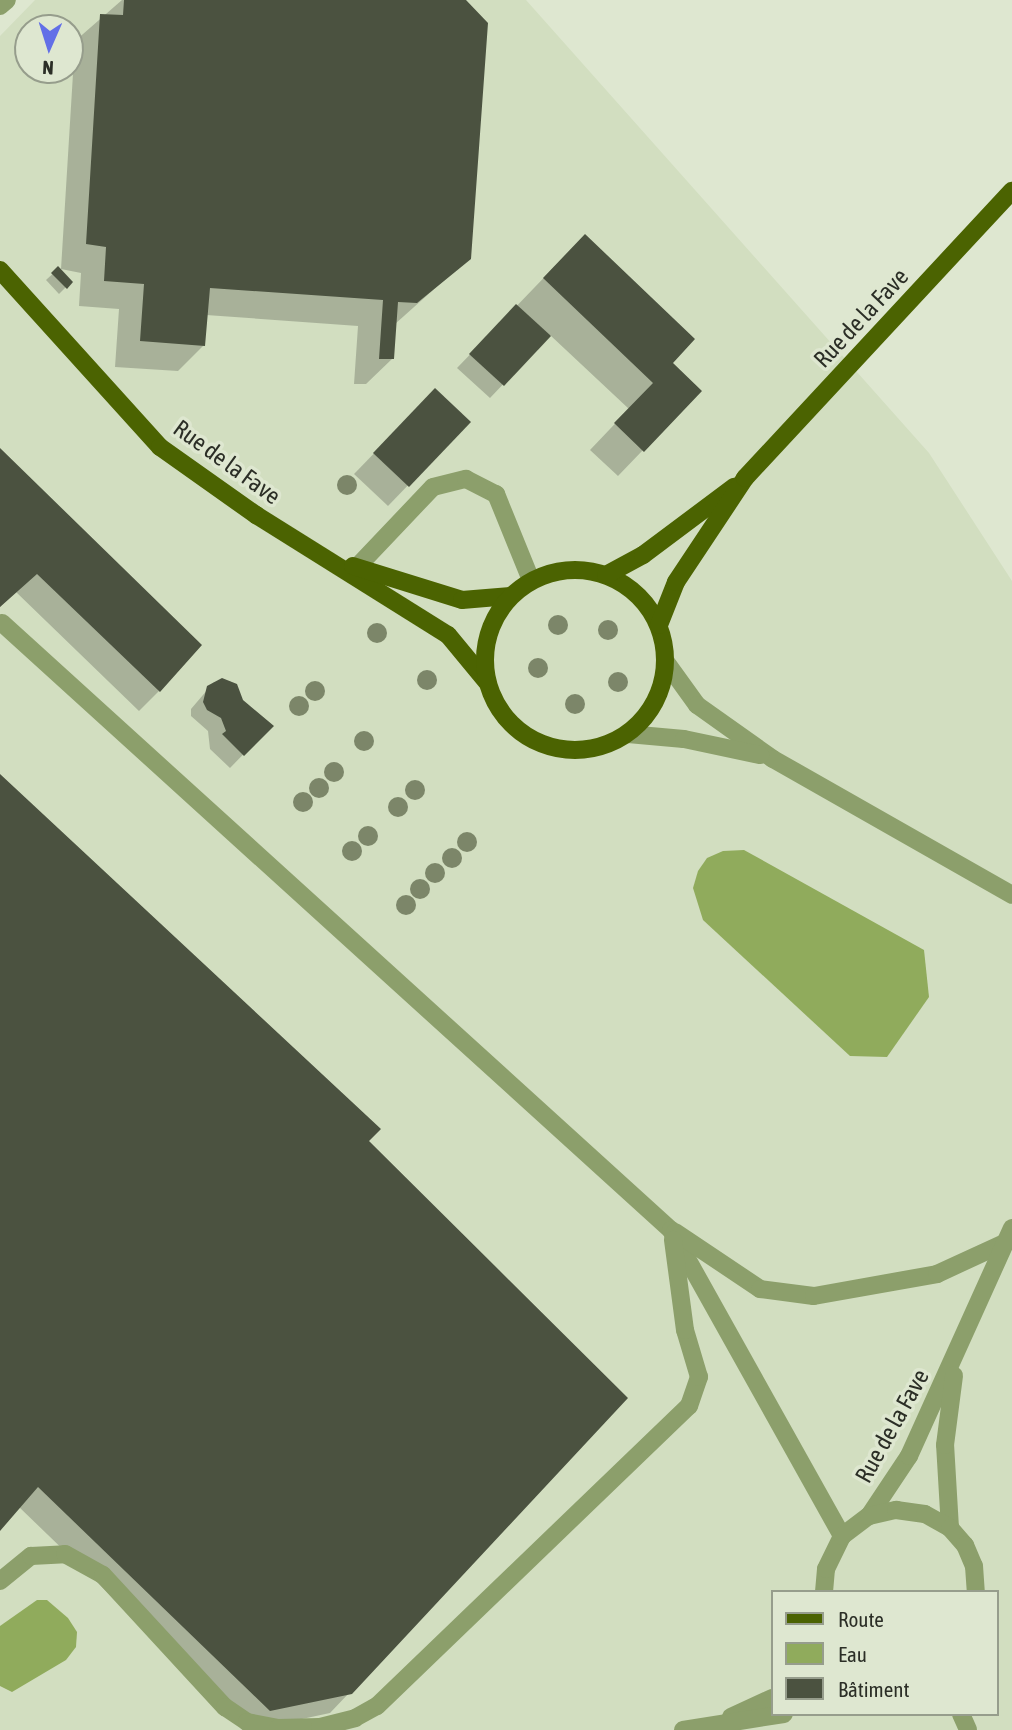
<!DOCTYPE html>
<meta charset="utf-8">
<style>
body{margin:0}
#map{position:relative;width:1012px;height:1730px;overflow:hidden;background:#dee7d0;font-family:"Asap Condensed",sans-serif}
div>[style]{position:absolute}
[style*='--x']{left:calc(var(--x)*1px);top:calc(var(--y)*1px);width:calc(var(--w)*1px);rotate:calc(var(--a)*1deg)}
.built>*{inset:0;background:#d2dec0}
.water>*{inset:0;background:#90ab5c}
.shadow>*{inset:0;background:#0003}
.building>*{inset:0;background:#4b5240}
.minor>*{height:18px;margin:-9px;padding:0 9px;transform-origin:9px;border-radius:9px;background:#8c9f6b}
.major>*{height:18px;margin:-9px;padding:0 9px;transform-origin:9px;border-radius:9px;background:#4b6301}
.major>.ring{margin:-9px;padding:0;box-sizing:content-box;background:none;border:18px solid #4b6301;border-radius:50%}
.trees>*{width:20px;height:20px;margin:-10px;border-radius:50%;background:#7c8669}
span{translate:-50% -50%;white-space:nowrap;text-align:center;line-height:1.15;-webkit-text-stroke:7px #dee7d0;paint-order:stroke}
.street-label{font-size:24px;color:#2b2e26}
.legend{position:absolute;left:771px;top:1590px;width:228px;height:126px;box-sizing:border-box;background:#dee7d0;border:2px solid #969d8c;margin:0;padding:9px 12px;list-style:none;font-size:21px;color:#2b2e26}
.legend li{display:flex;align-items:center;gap:14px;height:35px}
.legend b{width:35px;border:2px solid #969d8c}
.north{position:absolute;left:14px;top:14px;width:70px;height:70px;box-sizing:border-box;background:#dee7d0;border:2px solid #969d8c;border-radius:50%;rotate:183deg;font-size:19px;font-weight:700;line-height:28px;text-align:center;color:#2b2e26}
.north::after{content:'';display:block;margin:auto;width:24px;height:32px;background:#626fe7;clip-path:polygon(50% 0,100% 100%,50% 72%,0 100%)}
</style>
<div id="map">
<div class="built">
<div style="clip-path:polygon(evenodd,35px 0,526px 0,929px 453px,1012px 581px,1012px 1730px,0 1730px,0 36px,35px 0,28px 28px,70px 28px,70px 70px,28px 70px,28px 28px,35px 0,772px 1592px,996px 1592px,996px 1714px,772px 1714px,772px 1592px)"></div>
</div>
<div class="water">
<div style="clip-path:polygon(744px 850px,924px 950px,929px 997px,887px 1057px,850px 1056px,703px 920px,693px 888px,698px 871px,707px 858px,723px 851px)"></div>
<div style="clip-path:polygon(37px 1600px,47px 1600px,68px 1618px,77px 1632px,76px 1647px,66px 1660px,12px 1692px,0 1686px,0 1626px)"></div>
</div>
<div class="shadow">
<div style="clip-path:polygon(122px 0,464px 0,469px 258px,395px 324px,392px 359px,366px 384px,354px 384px,358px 326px,206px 315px,204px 345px,178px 371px,115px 367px,119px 309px,79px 306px,81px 273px,61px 269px,75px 41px)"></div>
<div style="clip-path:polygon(559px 262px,670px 363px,643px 450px,618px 476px,590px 450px,629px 409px,550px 335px,490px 398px,457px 368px)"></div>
<div style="clip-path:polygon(58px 269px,71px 282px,59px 294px,46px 280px)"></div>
<div style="clip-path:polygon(416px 410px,469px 422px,388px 506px,354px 474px)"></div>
<div style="clip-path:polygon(0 450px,159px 691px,139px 711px,16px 592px,0 607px)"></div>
<div style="clip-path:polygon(230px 681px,241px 701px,271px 726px,230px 768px,210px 749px,208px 731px,191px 716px,191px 709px,214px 682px)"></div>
<div style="clip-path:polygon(0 775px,367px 1141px,350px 1692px,330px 1713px,250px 1730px,19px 1507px,0 1529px)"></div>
</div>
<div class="building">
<div style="clip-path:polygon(124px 0,466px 0,488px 23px,471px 259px,417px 303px,398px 302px,394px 359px,379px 359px,383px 300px,210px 288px,205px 346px,140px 341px,144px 284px,104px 281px,106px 247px,86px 244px,100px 14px,123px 15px)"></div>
<div style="clip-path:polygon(585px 234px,695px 339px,673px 363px,702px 391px,644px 452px,614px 423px,653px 383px,543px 278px)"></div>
<div style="clip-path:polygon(58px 266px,73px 282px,67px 289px,51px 273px)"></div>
<div style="clip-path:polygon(516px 304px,551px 336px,504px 386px,469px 354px)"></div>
<div style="clip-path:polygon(435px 388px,471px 422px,409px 487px,373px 453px)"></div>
<div style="clip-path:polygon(0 448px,202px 645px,160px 692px,37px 574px,0 607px)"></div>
<div style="clip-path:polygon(222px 678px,237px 684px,243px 700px,274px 726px,244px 756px,222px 734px,226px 731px,221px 718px,207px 710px,203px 702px,207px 686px)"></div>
<div style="clip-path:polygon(0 774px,381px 1129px,369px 1141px,628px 1398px,352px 1694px,270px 1711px,38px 1487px,0 1531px)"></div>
</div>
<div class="minor">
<div style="--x:0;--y:6;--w:9;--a:-41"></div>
<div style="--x:357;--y:567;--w:110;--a:-46.5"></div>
<div style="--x:433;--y:487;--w:34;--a:-14"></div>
<div style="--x:466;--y:479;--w:34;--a:27"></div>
<div style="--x:496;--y:494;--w:93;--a:67.9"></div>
<div style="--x:2;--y:623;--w:903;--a:42.22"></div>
<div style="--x:671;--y:1230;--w:351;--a:60.8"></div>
<div style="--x:666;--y:662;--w:53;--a:54.2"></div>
<div style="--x:697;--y:705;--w:93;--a:35.4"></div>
<div style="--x:773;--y:759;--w:275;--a:29.6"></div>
<div style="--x:628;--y:734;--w:56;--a:5.1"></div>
<div style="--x:684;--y:739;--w:78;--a:11.9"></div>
<div style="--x:675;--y:1232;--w:102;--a:33.8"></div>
<div style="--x:760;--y:1289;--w:54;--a:7.4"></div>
<div style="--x:814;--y:1296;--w:125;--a:-10.1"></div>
<div style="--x:937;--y:1274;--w:72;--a:-24.8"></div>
<div style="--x:869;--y:1516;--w:72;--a:-56.3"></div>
<div style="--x:909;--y:1456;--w:250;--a:-65.7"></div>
<div style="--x:950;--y:1528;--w:83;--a:-93.4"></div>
<div style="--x:945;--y:1445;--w:70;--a:-82.6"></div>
<div style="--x:0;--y:1581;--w:40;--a:-39"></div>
<div style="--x:31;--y:1556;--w:34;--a:-3"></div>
<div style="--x:65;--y:1554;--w:43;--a:28.9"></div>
<div style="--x:103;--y:1575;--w:180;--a:47.3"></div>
<div style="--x:225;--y:1707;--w:27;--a:34"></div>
<div style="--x:247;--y:1722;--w:32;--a:11"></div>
<div style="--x:278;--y:1728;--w:42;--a:-1.4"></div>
<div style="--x:320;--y:1727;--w:36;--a:-14"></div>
<div style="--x:355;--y:1718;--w:25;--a:-29"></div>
<div style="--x:377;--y:1706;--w:433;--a:-43.9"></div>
<div style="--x:689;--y:1406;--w:31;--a:-71"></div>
<div style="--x:699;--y:1377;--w:49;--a:-106.6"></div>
<div style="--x:685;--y:1330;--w:91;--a:-97.6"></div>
<div style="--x:824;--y:1592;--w:23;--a:-85"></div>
<div style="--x:826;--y:1569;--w:37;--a:-64"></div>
<div style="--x:842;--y:1536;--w:34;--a:-37"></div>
<div style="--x:869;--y:1516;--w:28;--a:-13"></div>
<div style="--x:896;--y:1510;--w:29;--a:8"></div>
<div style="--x:925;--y:1514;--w:29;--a:29"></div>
<div style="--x:950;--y:1528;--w:23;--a:49"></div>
<div style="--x:965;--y:1545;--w:23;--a:67"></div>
<div style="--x:974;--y:1566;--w:26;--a:86"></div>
<div style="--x:961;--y:1714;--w:17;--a:66"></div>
<div style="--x:731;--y:1717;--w:45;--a:-24.9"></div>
<div style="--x:683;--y:1730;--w:102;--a:-9"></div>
</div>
<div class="major">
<div style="--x:0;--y:270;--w:239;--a:47.9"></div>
<div style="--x:160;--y:447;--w:118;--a:35.3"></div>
<div style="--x:256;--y:515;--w:226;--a:32"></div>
<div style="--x:448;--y:635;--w:60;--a:50.4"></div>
<div style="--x:353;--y:566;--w:114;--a:17.3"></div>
<div style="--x:462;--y:600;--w:49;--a:-4.7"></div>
<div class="ring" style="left:485px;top:570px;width:162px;height:162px"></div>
<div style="--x:606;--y:575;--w:42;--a:-28.4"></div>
<div style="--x:643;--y:555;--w:114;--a:-36.8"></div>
<div style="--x:659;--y:625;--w:46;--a:-68.4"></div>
<div style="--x:676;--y:582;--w:125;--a:-56.4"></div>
<div style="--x:745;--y:478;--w:392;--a:-47.1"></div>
</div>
<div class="trees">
<div style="left:347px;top:485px"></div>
<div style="left:558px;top:625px"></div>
<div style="left:608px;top:630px"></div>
<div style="left:377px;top:633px"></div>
<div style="left:538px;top:668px"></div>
<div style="left:427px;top:680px"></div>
<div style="left:618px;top:682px"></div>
<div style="left:315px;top:691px"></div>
<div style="left:575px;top:704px"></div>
<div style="left:299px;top:706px"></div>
<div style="left:364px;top:741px"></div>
<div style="left:334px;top:772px"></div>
<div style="left:319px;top:788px"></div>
<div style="left:415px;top:790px"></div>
<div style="left:303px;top:802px"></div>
<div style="left:398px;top:807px"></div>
<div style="left:368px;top:836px"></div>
<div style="left:467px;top:842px"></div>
<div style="left:352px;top:851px"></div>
<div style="left:452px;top:858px"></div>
<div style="left:435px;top:873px"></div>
<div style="left:420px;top:889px"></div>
<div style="left:406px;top:905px"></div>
</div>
<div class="street-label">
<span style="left:861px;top:318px;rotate:-47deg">Rue de la Fave</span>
<span style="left:227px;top:462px;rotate:36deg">Rue de la Fave</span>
<span style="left:892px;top:1426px;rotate:-61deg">Rue de la Fave</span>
</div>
<ul class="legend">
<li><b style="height:9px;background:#4b6301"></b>Route</li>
<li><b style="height:19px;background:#90ab5c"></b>Eau</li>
<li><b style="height:19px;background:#4b5240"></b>Bâtiment</li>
</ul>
<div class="north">N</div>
</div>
